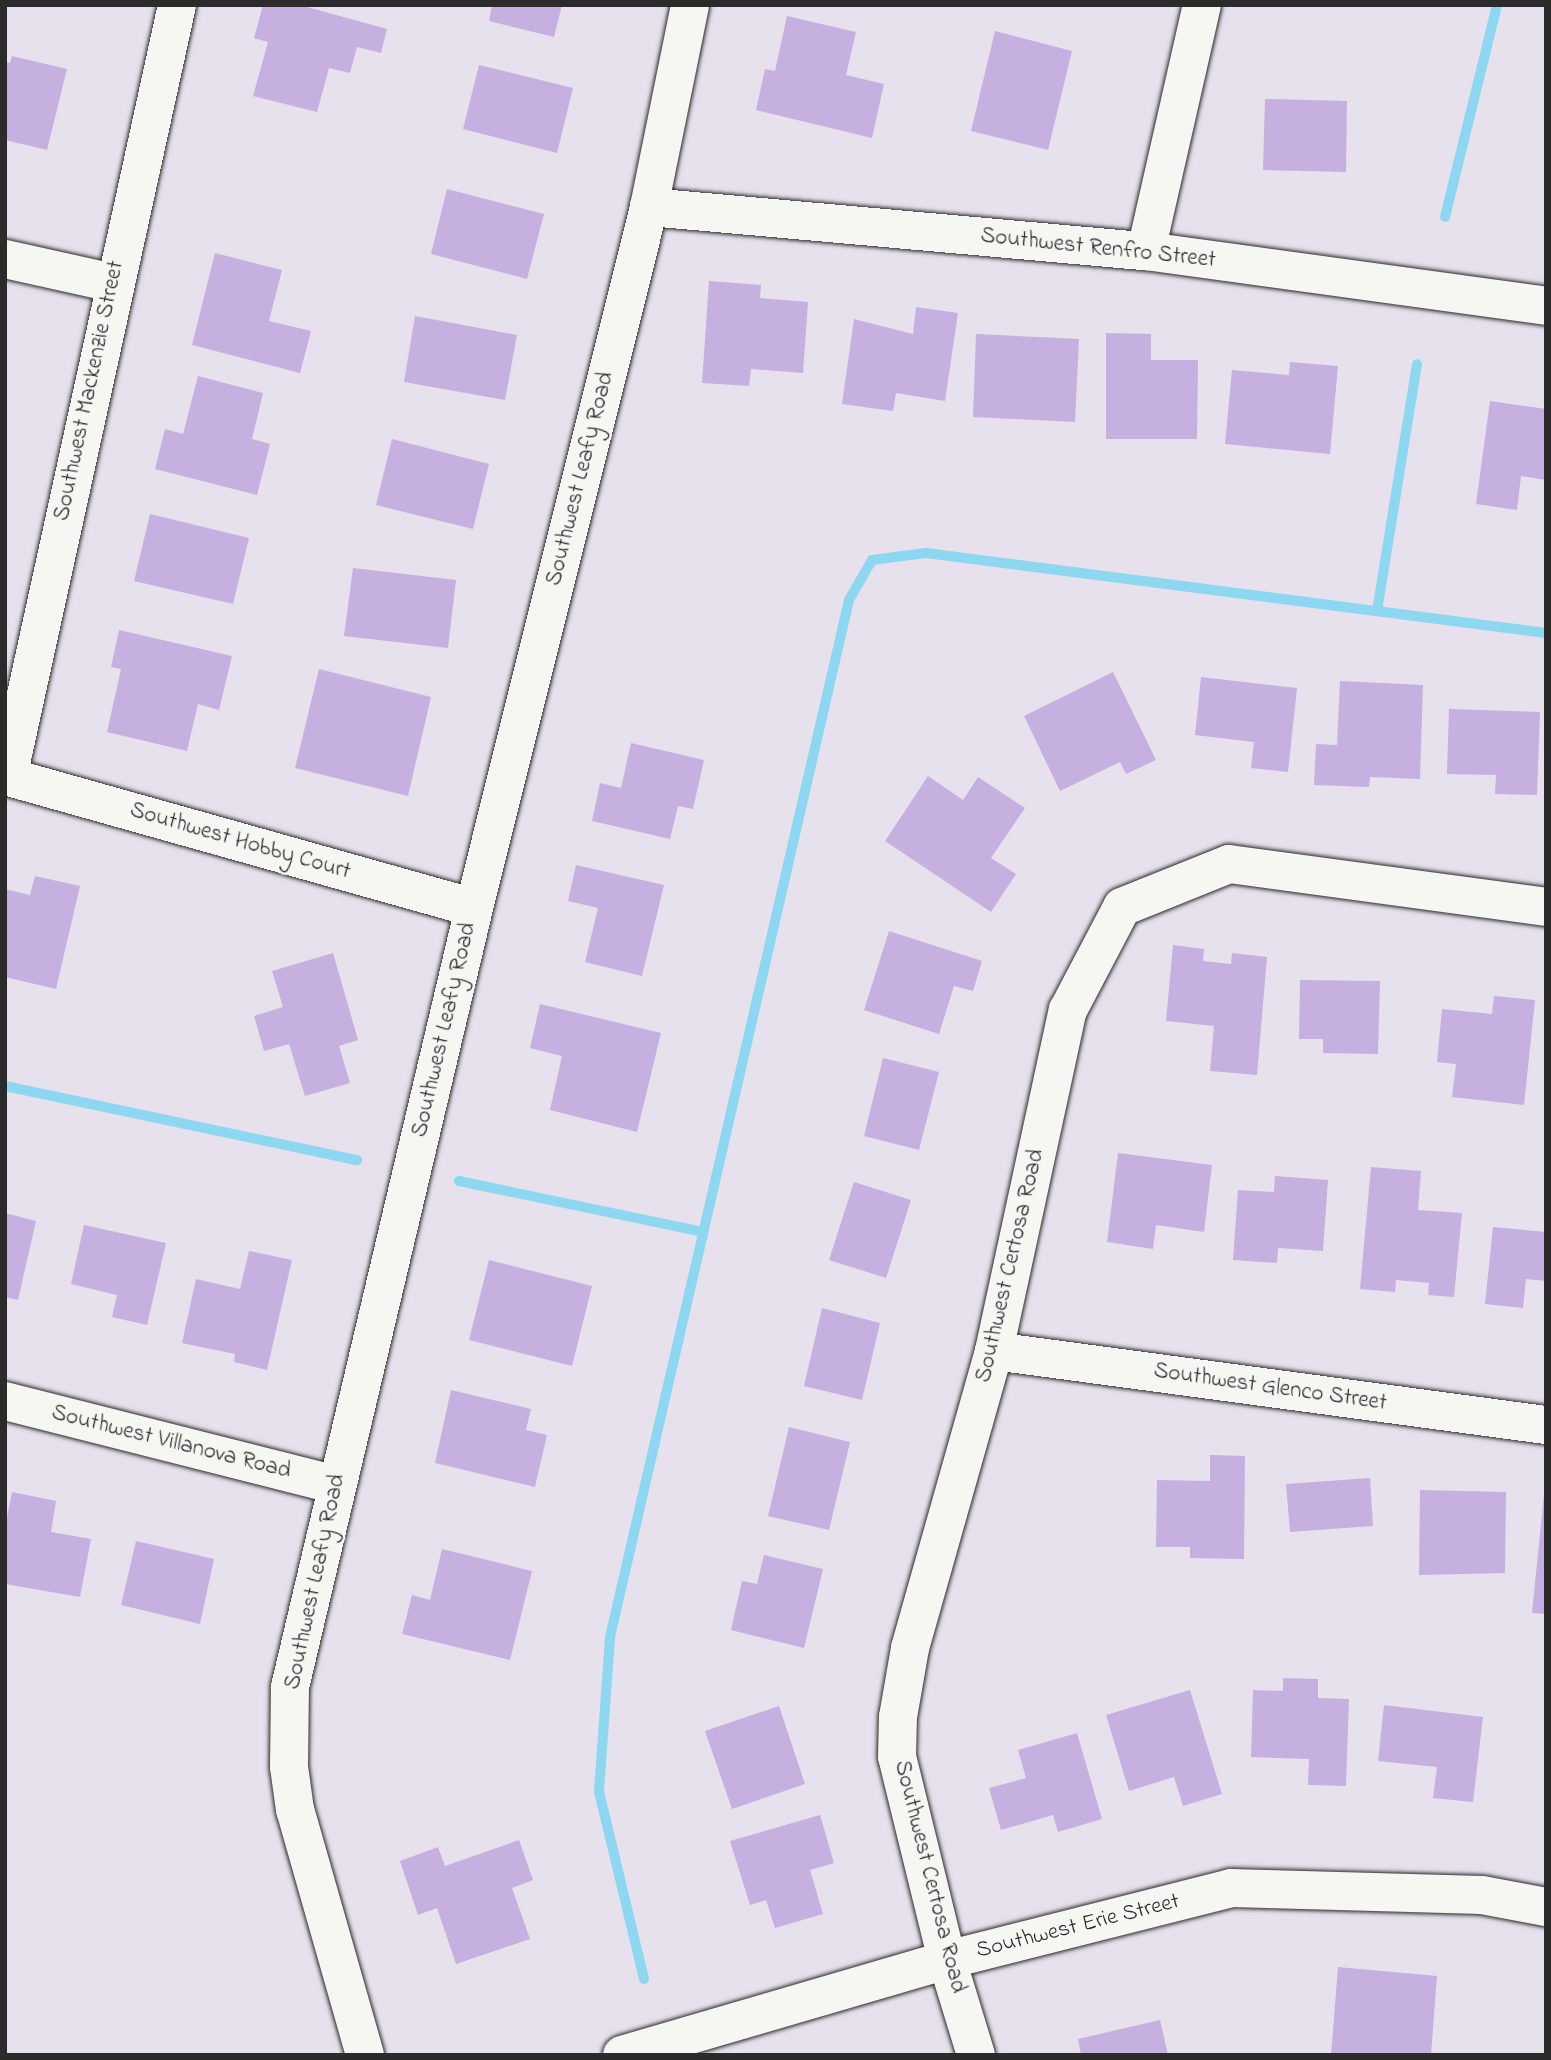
<!DOCTYPE html>
<style>
body{margin:0}
#map{position:relative;width:1551px;height:2060px;overflow:hidden;background:#e7e1ed;font-family:"Indie Flower",sans-serif}
div>[style]{position:absolute}
[style*='--x']{left:calc(var(--x)*1px);top:calc(var(--y)*1px);width:calc(var(--w)*1px);rotate:calc(var(--a)*1deg)}
.stream>*{height:10px;margin:-5px;padding:0 5px;transform-origin:5px;border-radius:5px;background:#8ed7f0}
.building>*{inset:0;background:#c5b0e0}
.roads{filter:drop-shadow(0 0 2px #2b2b2b) drop-shadow(0 0 2px #2b2b2b)}
.minor>*{height:38px;margin:-19px;padding:0 19px;transform-origin:19px;border-radius:19px;background:#f6f6f2}
span{translate:-50% -50%;white-space:nowrap;text-align:center;line-height:1.15;-webkit-text-stroke:5px #f6f6f2;paint-order:stroke}
.street-label{font-size:23px;color:#2b2b2b}
.frame{position:absolute;inset:0;border:7px solid #2b2b2b;pointer-events:none}
</style>
<div id="map">
<div class="stream">
<div style="--x:1445;--y:217;--w:218;--a:-76.2"></div>
<div style="--x:1377;--y:611;--w:250;--a:-80.8"></div>
<div style="--x:5;--y:1086;--w:360;--a:11.9"></div>
<div style="--x:459;--y:1181;--w:249;--a:11.8"></div>
<div style="--x:644;--y:1979;--w:193;--a:-103.5"></div>
<div style="--x:599;--y:1791;--w:154;--a:-85.9"></div>
<div style="--x:610;--y:1637;--w:1064;--a:-77.02"></div>
<div style="--x:849;--y:600;--w:46;--a:-60.1"></div>
<div style="--x:872;--y:560;--w:54;--a:-7.4"></div>
<div style="--x:926;--y:553;--w:625;--a:7.35"></div>
</div>
<div class="building">
<div style="clip-path:polygon(263px 5px,300px 5px,387px 29px,381px 53px,357px 47px,350px 73px,329px 68px,317px 112px,253px 96px,268px 42px,254px 38px)"></div>
<div style="clip-path:polygon(492px 5px,562px 5px,554px 37px,489px 21px)"></div>
<div style="clip-path:polygon(787px 16px,856px 32px,846px 75px,884px 84px,872px 138px,756px 110px,765px 69px,775px 71px)"></div>
<div style="clip-path:polygon(995px 31px,1072px 51px,1048px 150px,971px 131px)"></div>
<div style="clip-path:polygon(12px 56px,67px 69px,47px 150px,5px 140px,5px 62px,10px 63px)"></div>
<div style="clip-path:polygon(479px 65px,573px 88px,557px 153px,463px 129px)"></div>
<div style="clip-path:polygon(1265px 99px,1347px 101px,1346px 172px,1263px 170px)"></div>
<div style="clip-path:polygon(447px 189px,544px 214px,527px 279px,431px 254px)"></div>
<div style="clip-path:polygon(215px 253px,282px 270px,269px 321px,311px 331px,300px 373px,192px 345px)"></div>
<div style="clip-path:polygon(709px 281px,761px 285px,760px 298px,808px 302px,803px 373px,751px 369px,749px 386px,702px 383px)"></div>
<div style="clip-path:polygon(916px 307px,958px 313px,945px 401px,896px 393px,893px 411px,842px 404px,854px 319px,913px 334px)"></div>
<div style="clip-path:polygon(415px 316px,517px 335px,505px 400px,404px 382px)"></div>
<div style="clip-path:polygon(1106px 333px,1151px 334px,1151px 360px,1198px 360px,1197px 439px,1106px 439px)"></div>
<div style="clip-path:polygon(976px 334px,1079px 339px,1075px 422px,973px 417px)"></div>
<div style="clip-path:polygon(1290px 362px,1338px 366px,1330px 454px,1225px 444px,1232px 370px,1289px 375px)"></div>
<div style="clip-path:polygon(198px 376px,263px 393px,252px 439px,270px 444px,257px 495px,155px 469px,165px 429px,183px 434px)"></div>
<div style="clip-path:polygon(1490px 401px,1546px 409px,1546px 480px,1521px 476px,1517px 510px,1476px 504px)"></div>
<div style="clip-path:polygon(392px 439px,489px 464px,473px 529px,376px 505px)"></div>
<div style="clip-path:polygon(150px 514px,249px 538px,233px 604px,134px 581px)"></div>
<div style="clip-path:polygon(353px 568px,456px 580px,448px 648px,344px 636px)"></div>
<div style="clip-path:polygon(119px 630px,232px 656px,219px 710px,198px 704px,187px 751px,107px 732px,121px 669px,111px 667px)"></div>
<div style="clip-path:polygon(319px 669px,431px 697px,408px 796px,295px 768px)"></div>
<div style="clip-path:polygon(1113px 672px,1156px 760px,1126px 774px,1120px 762px,1060px 791px,1024px 716px)"></div>
<div style="clip-path:polygon(1201px 677px,1297px 688px,1288px 772px,1251px 768px,1254px 742px,1195px 735px)"></div>
<div style="clip-path:polygon(1340px 681px,1423px 685px,1420px 779px,1370px 777px,1369px 787px,1314px 785px,1316px 744px,1337px 745px)"></div>
<div style="clip-path:polygon(1449px 709px,1540px 712px,1537px 795px,1495px 794px,1496px 775px,1447px 774px)"></div>
<div style="clip-path:polygon(631px 743px,704px 760px,693px 809px,678px 806px,670px 839px,592px 821px,600px 783px,621px 788px)"></div>
<div style="clip-path:polygon(928px 776px,963px 800px,978px 777px,1025px 808px,991px 858px,1016px 874px,991px 912px,885px 841px)"></div>
<div style="clip-path:polygon(576px 865px,664px 885px,642px 976px,585px 962px,598px 908px,568px 901px)"></div>
<div style="clip-path:polygon(35px 876px,80px 886px,56px 989px,5px 977px,5px 889px,30px 895px)"></div>
<div style="clip-path:polygon(889px 931px,982px 961px,973px 991px,954px 986px,939px 1034px,864px 1010px)"></div>
<div style="clip-path:polygon(1173px 945px,1204px 949px,1203px 961px,1231px 964px,1232px 953px,1267px 957px,1257px 1075px,1210px 1071px,1214px 1026px,1166px 1021px)"></div>
<div style="clip-path:polygon(333px 953px,358px 1040px,339px 1046px,350px 1083px,305px 1096px,289px 1044px,264px 1051px,254px 1016px,283px 1007px,272px 971px)"></div>
<div style="clip-path:polygon(1300px 980px,1380px 981px,1378px 1054px,1323px 1053px,1323px 1039px,1299px 1039px)"></div>
<div style="clip-path:polygon(1494px 996px,1535px 1000px,1524px 1105px,1452px 1097px,1456px 1064px,1437px 1062px,1442px 1009px,1492px 1014px)"></div>
<div style="clip-path:polygon(540px 1004px,661px 1033px,637px 1132px,550px 1110px,562px 1056px,530px 1048px)"></div>
<div style="clip-path:polygon(883px 1058px,939px 1072px,919px 1150px,864px 1136px)"></div>
<div style="clip-path:polygon(1118px 1153px,1212px 1165px,1204px 1232px,1156px 1225px,1153px 1249px,1107px 1242px)"></div>
<div style="clip-path:polygon(1371px 1167px,1421px 1171px,1418px 1210px,1462px 1213px,1454px 1297px,1428px 1295px,1429px 1283px,1396px 1280px,1395px 1292px,1360px 1289px)"></div>
<div style="clip-path:polygon(1275px 1176px,1328px 1180px,1323px 1251px,1278px 1248px,1277px 1263px,1233px 1260px,1238px 1190px,1274px 1192px)"></div>
<div style="clip-path:polygon(854px 1182px,911px 1200px,886px 1278px,829px 1260px)"></div>
<div style="clip-path:polygon(5px 1213px,36px 1221px,18px 1300px,5px 1297px)"></div>
<div style="clip-path:polygon(84px 1225px,166px 1243px,147px 1325px,112px 1317px,117px 1295px,71px 1284px)"></div>
<div style="clip-path:polygon(1493px 1227px,1546px 1232px,1546px 1281px,1526px 1279px,1523px 1308px,1485px 1304px)"></div>
<div style="clip-path:polygon(249px 1251px,292px 1260px,267px 1370px,234px 1362px,235px 1354px,182px 1343px,196px 1279px,240px 1289px)"></div>
<div style="clip-path:polygon(489px 1260px,592px 1286px,572px 1366px,469px 1340px)"></div>
<div style="clip-path:polygon(822px 1308px,880px 1323px,862px 1400px,804px 1386px)"></div>
<div style="clip-path:polygon(451px 1390px,531px 1409px,526px 1430px,547px 1435px,535px 1487px,435px 1463px)"></div>
<div style="clip-path:polygon(789px 1427px,850px 1442px,829px 1530px,768px 1516px)"></div>
<div style="clip-path:polygon(1210px 1455px,1245px 1456px,1244px 1559px,1190px 1558px,1190px 1547px,1156px 1547px,1157px 1480px,1210px 1481px)"></div>
<div style="clip-path:polygon(1370px 1478px,1373px 1526px,1290px 1532px,1286px 1484px)"></div>
<div style="clip-path:polygon(1420px 1490px,1506px 1492px,1505px 1573px,1419px 1575px)"></div>
<div style="clip-path:polygon(12px 1492px,56px 1501px,51px 1532px,91px 1539px,80px 1597px,5px 1584px,5px 1527px)"></div>
<div style="clip-path:polygon(1544px 1494px,1546px 1495px,1546px 1614px,1532px 1613px)"></div>
<div style="clip-path:polygon(136px 1541px,214px 1559px,200px 1624px,121px 1605px)"></div>
<div style="clip-path:polygon(442px 1549px,532px 1571px,510px 1660px,402px 1634px,412px 1595px,430px 1600px)"></div>
<div style="clip-path:polygon(764px 1555px,823px 1569px,804px 1648px,731px 1630px,742px 1581px,757px 1584px)"></div>
<div style="clip-path:polygon(1283px 1678px,1318px 1679px,1318px 1698px,1349px 1699px,1346px 1786px,1308px 1785px,1309px 1759px,1251px 1757px,1253px 1690px,1283px 1691px)"></div>
<div style="clip-path:polygon(1190px 1690px,1222px 1794px,1183px 1806px,1174px 1777px,1129px 1791px,1106px 1715px)"></div>
<div style="clip-path:polygon(1384px 1705px,1483px 1717px,1473px 1802px,1433px 1798px,1437px 1767px,1378px 1761px)"></div>
<div style="clip-path:polygon(779px 1706px,805px 1784px,732px 1809px,705px 1731px)"></div>
<div style="clip-path:polygon(1077px 1733px,1102px 1819px,1058px 1832px,1053px 1815px,1001px 1830px,989px 1788px,1026px 1778px,1018px 1750px)"></div>
<div style="clip-path:polygon(820px 1815px,834px 1863px,810px 1870px,823px 1914px,775px 1928px,766px 1900px,750px 1905px,730px 1841px)"></div>
<div style="clip-path:polygon(519px 1840px,533px 1880px,512px 1888px,530px 1939px,456px 1964px,437px 1908px,418px 1915px,400px 1861px,438px 1847px,445px 1866px)"></div>
<div style="clip-path:polygon(1338px 1967px,1437px 1976px,1431px 2055px,1331px 2055px)"></div>
<div style="clip-path:polygon(1160px 2020px,1168px 2055px,1081px 2055px,1078px 2039px)"></div>
</div>
<div class="roads">
<div class="minor">
<div style="--x:649;--y:207;--w:499;--a:5.1"></div>
<div style="--x:1146;--y:251;--w:404;--a:7.8"></div>
<div style="--x:1146;--y:251;--w:252;--a:-77.2"></div>
<div style="--x:5;--y:259;--w:111;--a:12.5"></div>
<div style="--x:5;--y:776;--w:487;--a:15.7"></div>
<div style="--x:8;--y:777;--w:790;--a:-77.65"></div>
<div style="--x:994;--y:1351;--w:557;--a:7.64"></div>
<div style="--x:5;--y:1401;--w:341;--a:14.2"></div>
<div style="--x:365;--y:2055;--w:255;--a:-105.9"></div>
<div style="--x:295;--y:1810;--w:43;--a:-97.9"></div>
<div style="--x:289;--y:1767;--w:80;--a:-89.3"></div>
<div style="--x:290;--y:1687;--w:800;--a:-76.71"></div>
<div style="--x:474;--y:908;--w:723;--a:-75.98"></div>
<div style="--x:649;--y:207;--w:206;--a:-78.5"></div>
<div style="--x:622;--y:2055;--w:339;--a:-16.3"></div>
<div style="--x:947;--y:1960;--w:293;--a:-14.2"></div>
<div style="--x:1231;--y:1888;--w:251;--a:1.6"></div>
<div style="--x:1482;--y:1895;--w:65;--a:10.6"></div>
<div style="--x:976;--y:2055;--w:99;--a:-107"></div>
<div style="--x:947;--y:1960;--w:209;--a:-103.8"></div>
<div style="--x:897;--y:1757;--w:40;--a:-88.6"></div>
<div style="--x:898;--y:1717;--w:70;--a:-80.1"></div>
<div style="--x:910;--y:1648;--w:309;--a:-74.2"></div>
<div style="--x:994;--y:1351;--w:349;--a:-77.8"></div>
<div style="--x:1068;--y:1010;--w:116;--a:-62.3"></div>
<div style="--x:1122;--y:907;--w:115;--a:-21.9"></div>
<div style="--x:1229;--y:864;--w:320;--a:7.7"></div>
</div>
</div>
<div class="street-label">
<span style="left:1098px;top:249px;rotate:6deg">Southwest Renfro Street</span>
<span style="left:90px;top:391px;rotate:-78deg">Southwest Mackenzie Street</span>
<span style="left:581px;top:479px;rotate:-76deg">Southwest Leafy Road</span>
<span style="left:240px;top:842px;rotate:16deg">Southwest Hobby Court</span>
<span style="left:445px;top:1030px;rotate:-77deg">Southwest Leafy Road</span>
<span style="left:1011px;top:1266px;rotate:-77deg">Southwest Certosa Road</span>
<span style="left:1270px;top:1388px;rotate:8deg">Southwest Glenco Street</span>
<span style="left:171px;top:1443px;rotate:14deg">Southwest Villanova Road</span>
<span style="left:316px;top:1582px;rotate:-78deg">Southwest Leafy Road</span>
<span style="left:929px;top:1877px;rotate:76deg">Southwest Certosa Road</span>
<span style="left:1078px;top:1927px;rotate:-14deg">Southwest Erie Street</span>
</div>
<div class="frame"></div>
</div>
